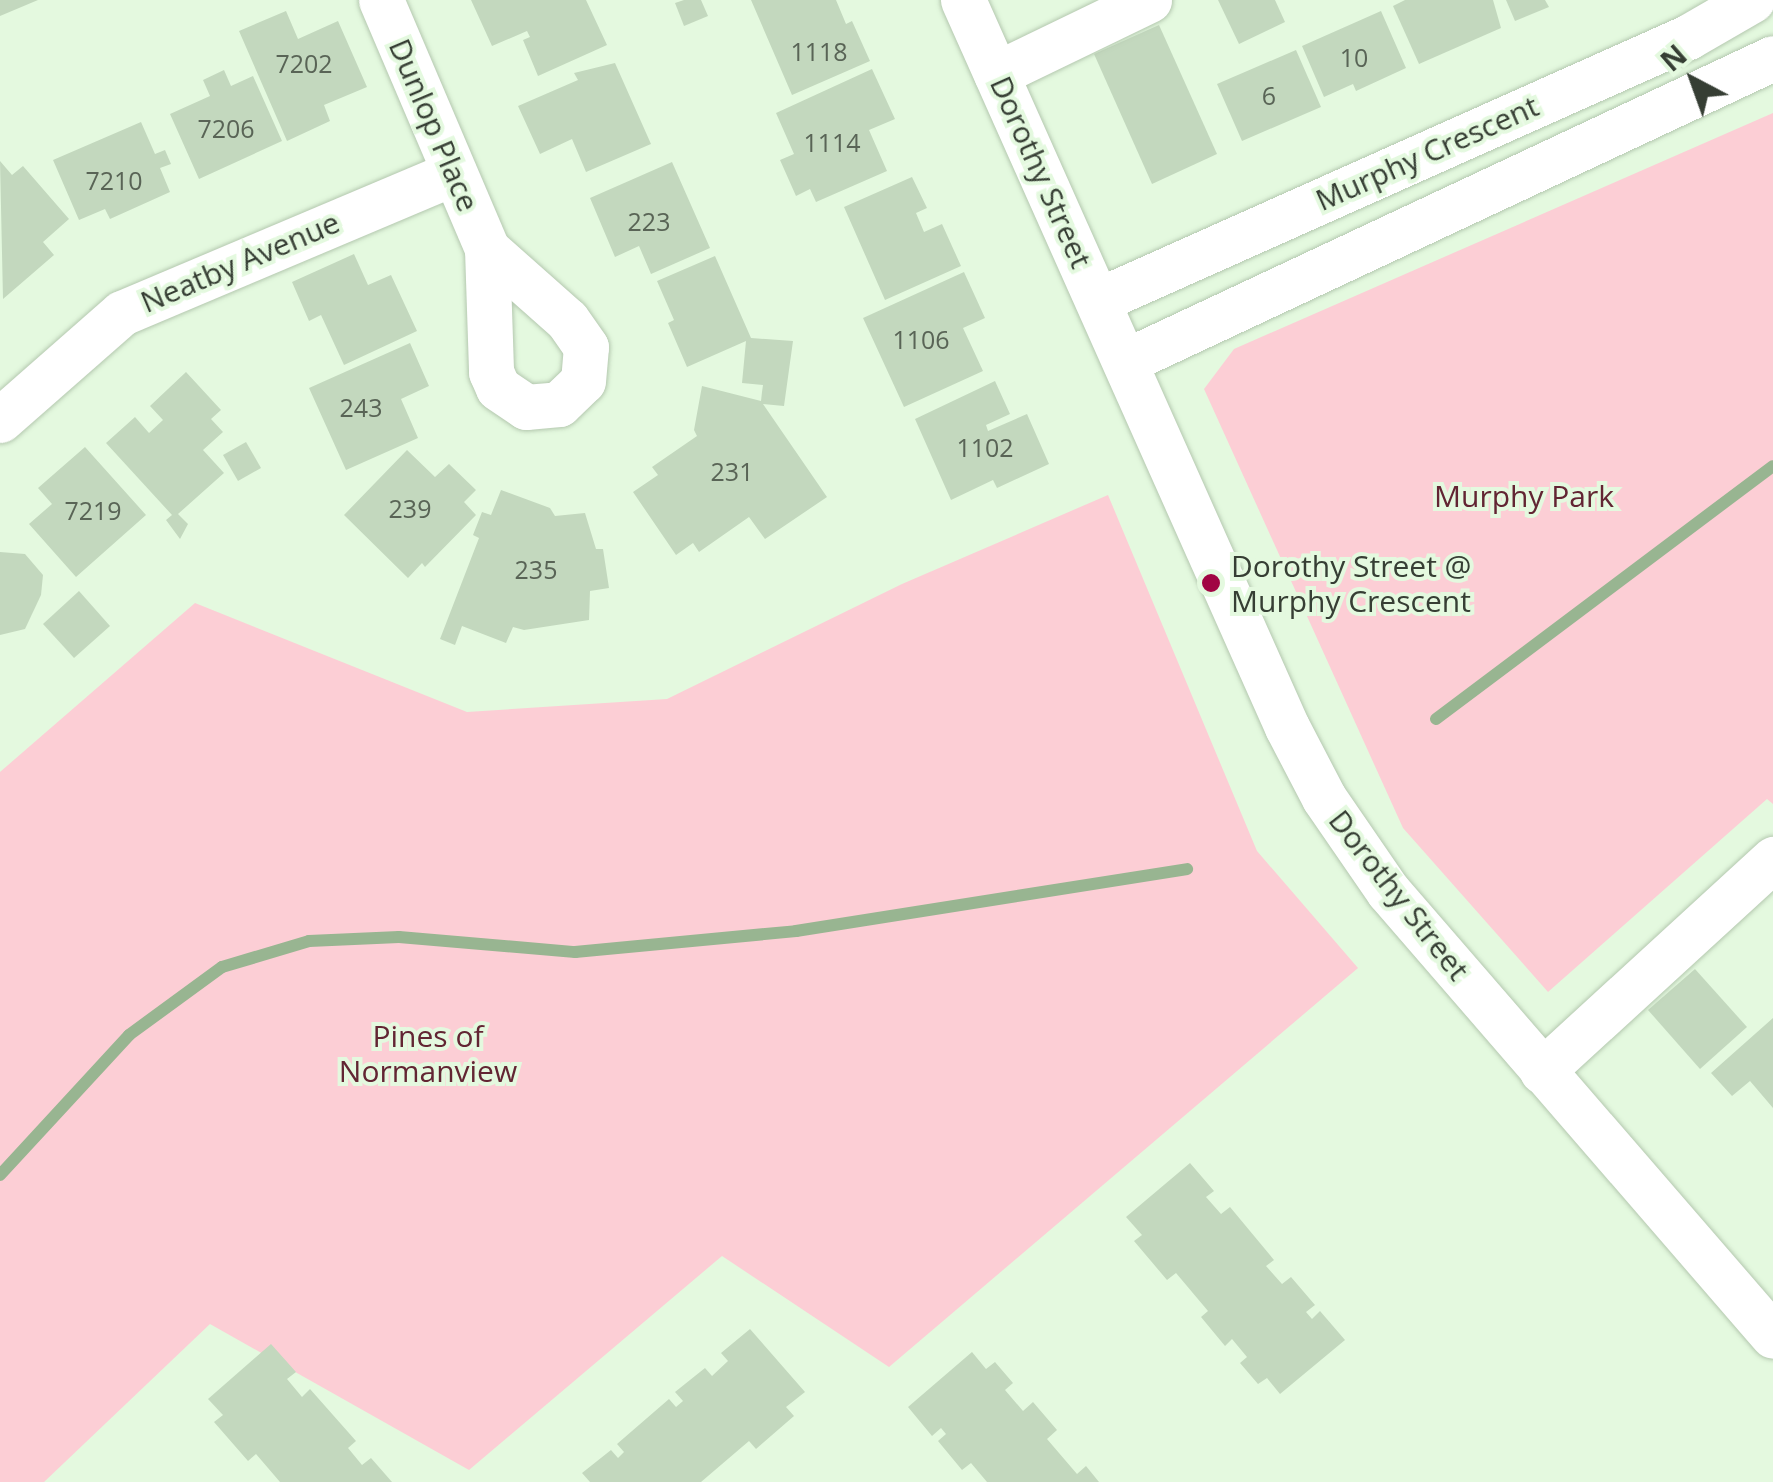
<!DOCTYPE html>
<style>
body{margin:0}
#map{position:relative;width:1773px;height:1482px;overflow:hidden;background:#e4f9df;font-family:"Open Sans",sans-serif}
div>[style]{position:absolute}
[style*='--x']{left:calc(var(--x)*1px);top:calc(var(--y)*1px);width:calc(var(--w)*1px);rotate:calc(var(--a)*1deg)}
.green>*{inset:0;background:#fcced5}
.stream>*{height:12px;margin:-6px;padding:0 6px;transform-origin:6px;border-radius:6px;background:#98b591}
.building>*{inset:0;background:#c3d8be}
.roads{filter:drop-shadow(0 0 2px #b4c8af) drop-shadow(0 0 2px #b4c8af)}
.minor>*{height:45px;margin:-22.5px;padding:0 22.5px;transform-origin:22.5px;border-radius:22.5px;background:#fff}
.dots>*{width:28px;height:28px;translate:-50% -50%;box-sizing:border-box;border:5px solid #e4f9df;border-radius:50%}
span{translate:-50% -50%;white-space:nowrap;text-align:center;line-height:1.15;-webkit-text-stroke:8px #e4f9df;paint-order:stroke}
.number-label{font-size:25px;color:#596456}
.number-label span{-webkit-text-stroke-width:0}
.street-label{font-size:30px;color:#363e34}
.park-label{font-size:30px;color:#622533}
.poi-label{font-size:30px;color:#363e34}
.left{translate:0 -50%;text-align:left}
.north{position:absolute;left:1643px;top:30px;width:100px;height:100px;-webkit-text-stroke:8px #e4f9df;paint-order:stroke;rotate:319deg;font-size:28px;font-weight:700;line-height:40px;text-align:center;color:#363e34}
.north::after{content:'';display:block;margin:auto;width:35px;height:45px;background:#363e34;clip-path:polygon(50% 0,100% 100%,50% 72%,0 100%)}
</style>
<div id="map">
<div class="green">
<div style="clip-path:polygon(1773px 113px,1773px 804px,1767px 799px,1548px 992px,1403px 828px,1204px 389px,1234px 349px)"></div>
<div style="clip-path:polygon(1108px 495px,1257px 851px,1358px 968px,889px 1367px,722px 1256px,469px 1470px,210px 1324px,44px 1482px,0 1482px,0 772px,195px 603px,467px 712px,667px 699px,902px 584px)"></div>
</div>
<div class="stream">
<div style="--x:1436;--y:719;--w:421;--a:-36.9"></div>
<div style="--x:0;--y:1175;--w:190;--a:-47.3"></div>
<div style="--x:129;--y:1035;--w:115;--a:-36.2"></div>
<div style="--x:222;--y:967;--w:91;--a:-16.6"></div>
<div style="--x:309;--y:941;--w:90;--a:-2.5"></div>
<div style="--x:399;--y:937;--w:177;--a:4.9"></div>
<div style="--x:575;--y:952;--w:222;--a:-5.4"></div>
<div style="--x:796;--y:931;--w:396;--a:-9"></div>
</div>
<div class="building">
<div style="clip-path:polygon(0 0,38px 0,0 16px)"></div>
<div style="clip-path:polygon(471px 0,586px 0,607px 45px,538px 76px,523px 40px,530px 37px,527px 31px,492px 46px)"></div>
<div style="clip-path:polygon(684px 0,701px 0,708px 16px,684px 26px,675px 3px)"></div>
<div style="clip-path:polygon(751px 0,836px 0,846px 24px,852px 21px,870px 61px,792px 95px)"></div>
<div style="clip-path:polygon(1218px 0,1275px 0,1285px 22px,1239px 44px)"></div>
<div style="clip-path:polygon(1405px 0,1493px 0,1501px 28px,1419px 64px,1393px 6px)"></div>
<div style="clip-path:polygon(1506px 0,1545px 0,1549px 7px,1515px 21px)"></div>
<div style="clip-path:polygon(286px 11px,298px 39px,338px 21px,367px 87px,324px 105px,330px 121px,287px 141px,239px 31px)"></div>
<div style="clip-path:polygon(1381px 11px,1406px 68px,1356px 91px,1353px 84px,1324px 97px,1302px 46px)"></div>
<div style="clip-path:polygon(1159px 25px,1217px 154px,1152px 184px,1094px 54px)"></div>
<div style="clip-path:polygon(1296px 50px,1321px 107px,1242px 141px,1217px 84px)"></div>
<div style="clip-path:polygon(615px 63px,651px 144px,586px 172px,572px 139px,540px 154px,518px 106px,578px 80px,574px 73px)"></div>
<div style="clip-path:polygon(872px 69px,895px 119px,869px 130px,887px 171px,816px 202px,810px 189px,796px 196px,780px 160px,794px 154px,776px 113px)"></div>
<div style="clip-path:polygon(224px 70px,231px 86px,253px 76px,282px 141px,199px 179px,170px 114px,210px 96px,203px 80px)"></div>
<div style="clip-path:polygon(141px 122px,155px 154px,165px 150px,171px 164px,160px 168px,170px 192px,110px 219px,105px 209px,79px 220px,53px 160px)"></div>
<div style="clip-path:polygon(0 161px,12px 175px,23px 166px,69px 219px,43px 242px,54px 255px,3px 299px)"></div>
<div style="clip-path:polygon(672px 162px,710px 248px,651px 274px,639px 246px,615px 257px,590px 198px)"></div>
<div style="clip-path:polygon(912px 177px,927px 208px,916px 213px,924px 232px,942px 224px,961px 266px,885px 300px,844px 207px)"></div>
<div style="clip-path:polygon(354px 254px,368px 285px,391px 275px,417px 331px,344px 365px,321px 315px,309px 321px,292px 282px)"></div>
<div style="clip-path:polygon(715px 256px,751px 338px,793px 341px,784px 406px,763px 404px,827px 497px,765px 539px,749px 517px,699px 552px,693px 543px,676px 555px,633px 492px,658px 475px,652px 467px,697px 436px,694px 430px,702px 386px,761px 401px,762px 392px,763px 385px,742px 383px,746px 341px,687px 367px,668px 323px,674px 320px,657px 281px)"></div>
<div style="clip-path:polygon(964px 272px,985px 318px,963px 328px,983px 371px,904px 407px,863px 318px)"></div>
<div style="clip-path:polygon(410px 343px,429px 386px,401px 399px,418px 438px,346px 470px,309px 388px)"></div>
<div style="clip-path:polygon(186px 372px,221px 410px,211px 419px,223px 432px,203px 450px,224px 473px,178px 514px,188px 524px,180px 539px,166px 520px,172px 515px,106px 443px,135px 417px,149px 433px,163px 420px,150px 406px)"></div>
<div style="clip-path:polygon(995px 381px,1010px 414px,986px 425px,988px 431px,1027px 414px,1049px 464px,997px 488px,993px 480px,951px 500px,915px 419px)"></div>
<div style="clip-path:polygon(246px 442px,261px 468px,238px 481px,223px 455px)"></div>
<div style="clip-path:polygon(85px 447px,146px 515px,76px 577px,29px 524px,52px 504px,38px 488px)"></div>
<div style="clip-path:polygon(407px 450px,435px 477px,449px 464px,476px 490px,464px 502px,476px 515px,425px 567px,422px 563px,408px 578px,344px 515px)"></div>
<div style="clip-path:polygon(501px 490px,550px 508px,555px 516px,585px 513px,596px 549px,603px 549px,609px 588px,590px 591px,589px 620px,524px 630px,513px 627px,506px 643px,462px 626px,455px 645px,440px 639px,479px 538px,473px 535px,482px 512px,491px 515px)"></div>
<div style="clip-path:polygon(0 552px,25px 554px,43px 575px,41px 595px,25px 629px,0 635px)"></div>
<div style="clip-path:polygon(79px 591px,110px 626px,74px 658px,43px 624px)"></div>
<div style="clip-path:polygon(1695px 969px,1747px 1027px,1700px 1069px,1648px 1010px)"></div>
<div style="clip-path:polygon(1773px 1018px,1773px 1108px,1750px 1081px,1732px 1096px,1711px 1073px)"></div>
<div style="clip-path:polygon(1190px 1163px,1214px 1191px,1206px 1197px,1221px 1214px,1230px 1207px,1274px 1260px,1266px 1266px,1282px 1284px,1291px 1277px,1315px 1305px,1306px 1312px,1312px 1319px,1320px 1311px,1345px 1340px,1280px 1394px,1267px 1378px,1258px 1384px,1240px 1363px,1247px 1357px,1232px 1339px,1225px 1346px,1201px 1317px,1208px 1311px,1176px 1273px,1167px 1280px,1134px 1241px,1142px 1235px,1126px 1217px)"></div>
<div style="clip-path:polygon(750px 1329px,805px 1392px,786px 1407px,794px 1416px,756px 1449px,749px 1441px,701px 1482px,590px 1482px,582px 1473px,611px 1450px,618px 1458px,624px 1452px,617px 1444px,669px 1399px,676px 1407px,683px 1401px,675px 1392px,705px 1368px,712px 1376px,728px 1361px,721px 1353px)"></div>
<div style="clip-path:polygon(271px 1344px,296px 1372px,287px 1379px,302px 1397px,310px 1389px,356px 1441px,348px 1448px,362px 1465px,371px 1458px,392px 1482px,280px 1482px,256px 1454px,248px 1461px,214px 1422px,223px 1415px,208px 1399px)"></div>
<div style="clip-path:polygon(972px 1352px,986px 1369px,995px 1362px,1013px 1383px,1005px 1390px,1023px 1411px,1033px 1402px,1057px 1430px,1047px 1439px,1077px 1474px,1086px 1466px,1099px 1482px,987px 1482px,971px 1463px,962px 1470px,938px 1441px,946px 1434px,941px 1428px,932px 1436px,908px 1407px)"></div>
</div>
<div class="roads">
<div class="minor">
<div style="--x:381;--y:0;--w:271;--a:66.9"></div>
<div style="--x:487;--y:249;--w:123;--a:88.1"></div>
<div style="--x:491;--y:372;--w:17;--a:66"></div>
<div style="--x:498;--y:388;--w:34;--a:34"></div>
<div style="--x:526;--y:407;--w:33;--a:-5"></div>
<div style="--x:559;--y:404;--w:33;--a:-44"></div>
<div style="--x:583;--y:381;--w:34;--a:-85"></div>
<div style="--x:586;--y:347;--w:33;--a:-125"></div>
<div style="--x:567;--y:320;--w:107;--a:-138.4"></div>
<div style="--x:963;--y:0;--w:796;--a:65.98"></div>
<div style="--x:1287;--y:727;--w:80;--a:62.5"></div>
<div style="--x:1324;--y:798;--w:113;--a:55.5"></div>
<div style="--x:1388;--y:891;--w:588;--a:49.13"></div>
<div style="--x:996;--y:74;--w:170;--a:-25.8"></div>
<div style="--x:1099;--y:300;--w:645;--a:-24.06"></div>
<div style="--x:1688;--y:37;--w:74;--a:-30"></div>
<div style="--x:1126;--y:361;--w:714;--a:-25.09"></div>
<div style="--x:0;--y:420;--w:162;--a:-41.3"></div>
<div style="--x:122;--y:313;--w:359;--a:-22.9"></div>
<div style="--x:1542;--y:1071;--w:314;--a:-42.5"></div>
</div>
</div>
<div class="dots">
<div style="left:1211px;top:583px;background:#a10543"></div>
</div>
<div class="number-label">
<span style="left:819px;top:51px">1118</span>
<span style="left:1354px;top:57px">10</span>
<span style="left:304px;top:63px">7202</span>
<span style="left:1269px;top:95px">6</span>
<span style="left:226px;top:128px">7206</span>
<span style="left:832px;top:142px">1114</span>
<span style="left:114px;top:180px">7210</span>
<span style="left:649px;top:221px">223</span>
<span style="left:921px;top:339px">1106</span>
<span style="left:361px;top:407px">243</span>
<span style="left:985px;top:447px">1102</span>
<span style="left:732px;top:471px">231</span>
<span style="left:410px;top:508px">239</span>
<span style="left:93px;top:510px">7219</span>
<span style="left:536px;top:569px">235</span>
</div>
<div class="street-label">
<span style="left:434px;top:125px;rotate:67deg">Dunlop Place</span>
<span style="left:1427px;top:153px;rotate:-24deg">Murphy Crescent</span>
<span style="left:1041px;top:172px;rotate:66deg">Dorothy Street</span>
<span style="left:240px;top:262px;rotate:-23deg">Neatby Avenue</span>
<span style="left:1399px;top:895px;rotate:52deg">Dorothy Street</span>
</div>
<div class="park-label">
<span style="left:1524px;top:496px">Murphy Park</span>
<span style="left:428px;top:1053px">Pines of<br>Normanview</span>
</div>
<div class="poi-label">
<span class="left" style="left:1231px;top:583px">Dorothy Street @<br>Murphy Crescent</span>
</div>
<div class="north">N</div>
</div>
